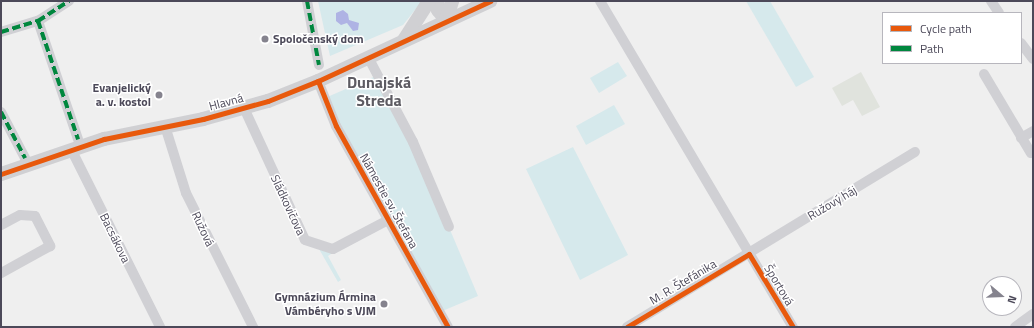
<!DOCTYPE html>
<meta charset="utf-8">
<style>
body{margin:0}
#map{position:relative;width:1034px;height:328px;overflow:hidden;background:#efefef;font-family:"Titillium Web",sans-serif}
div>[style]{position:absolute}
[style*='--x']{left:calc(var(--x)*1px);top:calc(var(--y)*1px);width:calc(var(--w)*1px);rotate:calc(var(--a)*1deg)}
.commercial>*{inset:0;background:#e0e3dd}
.green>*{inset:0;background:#d6e9ec}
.water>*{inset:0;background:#afb3e4}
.street>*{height:10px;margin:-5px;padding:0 5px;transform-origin:5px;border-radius:5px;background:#d0d0d4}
.secondary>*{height:14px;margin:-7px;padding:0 7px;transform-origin:7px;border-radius:7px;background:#d0d0d3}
.quiet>*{height:4px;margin-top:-2px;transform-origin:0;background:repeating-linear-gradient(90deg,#00873e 0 8px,transparent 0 12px)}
.cycleway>*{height:5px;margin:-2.5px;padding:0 2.5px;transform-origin:2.5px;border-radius:2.5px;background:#e8590c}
.dots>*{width:11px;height:11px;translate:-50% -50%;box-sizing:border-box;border:2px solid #fff;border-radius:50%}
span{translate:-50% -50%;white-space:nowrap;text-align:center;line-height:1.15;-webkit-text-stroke:3px #fff;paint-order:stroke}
.poi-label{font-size:12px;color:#4c4959;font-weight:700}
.left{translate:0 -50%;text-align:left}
.right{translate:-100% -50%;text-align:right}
.street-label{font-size:12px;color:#4c4959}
.district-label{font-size:16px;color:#5d5b62;font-weight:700}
.frame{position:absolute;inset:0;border:2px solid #4c4959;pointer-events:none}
.legend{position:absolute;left:882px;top:12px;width:140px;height:52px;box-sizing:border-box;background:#fff;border:1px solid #b7b6bd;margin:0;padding:5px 7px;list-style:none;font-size:12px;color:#4c4959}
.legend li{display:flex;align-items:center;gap:8px;height:20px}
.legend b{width:20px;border:1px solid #b7b6bd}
.north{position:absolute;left:982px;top:276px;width:40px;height:40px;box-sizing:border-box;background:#fff;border:1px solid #b7b6bd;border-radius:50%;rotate:109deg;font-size:11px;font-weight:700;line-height:16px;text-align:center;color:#4c4959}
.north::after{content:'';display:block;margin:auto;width:14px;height:18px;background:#85838e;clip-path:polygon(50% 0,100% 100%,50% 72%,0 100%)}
</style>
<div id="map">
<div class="commercial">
<div style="clip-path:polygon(861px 72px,880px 107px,862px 116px,853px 100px,842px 106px,832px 88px)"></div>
</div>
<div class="green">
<div style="clip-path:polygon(318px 1px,422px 1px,403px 25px,330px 56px)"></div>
<div style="clip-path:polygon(746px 1px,770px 1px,814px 77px,796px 87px)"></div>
<div style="clip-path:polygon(618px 62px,627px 76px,599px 93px,590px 78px)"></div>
<div style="clip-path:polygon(378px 75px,413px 142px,478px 296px,440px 312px,325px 98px)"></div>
<div style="clip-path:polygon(614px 105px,625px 124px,586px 145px,576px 126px)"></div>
<div style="clip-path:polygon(573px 147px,628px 255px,580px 280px,526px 169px)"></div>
<div style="clip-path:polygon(319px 249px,337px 250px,328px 256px,341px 280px,338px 282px)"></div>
</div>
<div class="water">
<div style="clip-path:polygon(343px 10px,348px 14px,349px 20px,359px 23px,358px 30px,353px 31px,347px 23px,341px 25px,336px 21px,336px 13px)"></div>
</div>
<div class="street">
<div style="--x:307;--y:1;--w:65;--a:79.4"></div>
<div style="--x:600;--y:1;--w:379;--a:59.4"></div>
<div style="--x:991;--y:1;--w:14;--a:56"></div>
<div style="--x:38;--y:21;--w:37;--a:-33"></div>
<div style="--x:1;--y:32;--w:39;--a:-17"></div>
<div style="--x:38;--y:21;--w:125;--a:71.3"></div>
<div style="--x:1021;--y:43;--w:20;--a:53"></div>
<div style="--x:368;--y:57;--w:96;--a:62.1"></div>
<div style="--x:413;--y:142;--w:92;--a:67"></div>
<div style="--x:984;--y:74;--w:92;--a:59.3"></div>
<div style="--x:318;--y:81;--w:48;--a:68.2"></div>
<div style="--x:336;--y:126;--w:230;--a:60.9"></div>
<div style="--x:244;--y:108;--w:145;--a:65.2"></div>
<div style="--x:305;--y:240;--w:29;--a:18"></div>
<div style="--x:333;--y:249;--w:62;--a:-27.8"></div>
<div style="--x:1;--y:112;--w:52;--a:62.4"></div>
<div style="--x:165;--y:126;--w:70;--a:72.6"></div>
<div style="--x:186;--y:193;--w:150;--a:63.4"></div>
<div style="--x:1021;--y:138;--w:14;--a:-30"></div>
<div style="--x:71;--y:149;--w:199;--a:63.4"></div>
<div style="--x:1;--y:225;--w:21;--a:-28"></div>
<div style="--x:20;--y:215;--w:15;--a:4"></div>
<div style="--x:35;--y:216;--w:34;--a:63"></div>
<div style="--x:50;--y:246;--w:56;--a:151.1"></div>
<div style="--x:627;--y:327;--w:337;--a:-31.3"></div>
<div style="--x:1015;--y:327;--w:22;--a:-36"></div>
</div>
<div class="secondary">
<div style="--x:437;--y:1;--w:9;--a:84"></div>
<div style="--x:438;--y:10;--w:13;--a:51"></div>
<div style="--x:446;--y:20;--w:20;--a:-72"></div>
<div style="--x:404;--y:40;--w:46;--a:-57.3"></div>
<div style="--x:1;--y:174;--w:109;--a:-18.8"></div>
<div style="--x:104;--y:139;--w:101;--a:-11.4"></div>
<div style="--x:203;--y:119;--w:67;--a:-15.5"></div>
<div style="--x:268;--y:101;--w:54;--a:-21.8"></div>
<div style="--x:318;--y:81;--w:190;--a:-24.9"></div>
</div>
<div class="quiet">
<div style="--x:307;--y:1;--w:65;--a:79.4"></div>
<div style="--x:38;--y:21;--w:37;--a:-33"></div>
<div style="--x:1;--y:32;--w:39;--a:-17"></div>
<div style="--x:38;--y:21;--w:125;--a:71.3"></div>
<div style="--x:1;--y:112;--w:52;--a:62.4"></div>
</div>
<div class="cycleway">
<div style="--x:318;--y:81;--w:48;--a:68.2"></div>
<div style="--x:336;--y:126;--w:230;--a:60.9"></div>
<div style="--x:1;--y:174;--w:109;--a:-18.8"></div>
<div style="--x:104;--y:139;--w:101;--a:-11.4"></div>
<div style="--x:203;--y:119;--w:67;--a:-15.5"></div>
<div style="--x:268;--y:101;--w:54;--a:-21.8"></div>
<div style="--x:318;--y:81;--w:190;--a:-24.9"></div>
<div style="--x:627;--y:327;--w:142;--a:-30.9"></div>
<div style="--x:749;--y:254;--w:85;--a:58.9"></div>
</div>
<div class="dots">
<div style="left:265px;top:39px;background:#85838e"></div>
<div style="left:159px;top:95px;background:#85838e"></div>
<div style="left:384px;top:304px;background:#85838e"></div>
</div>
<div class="poi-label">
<span class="left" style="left:273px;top:39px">Spoločenský dom</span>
<span class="right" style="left:151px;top:95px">Evanjelický<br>a. v. kostol</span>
<span class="right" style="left:376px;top:304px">Gymnázium Ármina<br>Vámbéryho s VJM</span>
</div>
<div class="street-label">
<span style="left:226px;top:102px;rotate:-15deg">Hlavná</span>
<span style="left:389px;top:201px;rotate:61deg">Námestie sv. Štefana</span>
<span style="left:832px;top:203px;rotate:-31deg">Ružový háj</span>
<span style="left:288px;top:205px;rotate:65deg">Sládkovičova</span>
<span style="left:203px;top:229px;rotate:65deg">Ružová</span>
<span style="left:115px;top:238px;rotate:64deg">Bacsákova</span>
<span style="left:683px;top:282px;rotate:-31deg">M. R. Štefánika</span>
<span style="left:779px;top:285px;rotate:59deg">Športová</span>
</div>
<div class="district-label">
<span style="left:379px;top:91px">Dunajská<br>Streda</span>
</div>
<div class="frame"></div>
<ul class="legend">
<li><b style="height:5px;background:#e8590c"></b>Cycle path</li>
<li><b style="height:5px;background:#00873e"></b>Path</li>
</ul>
<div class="north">N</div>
</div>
